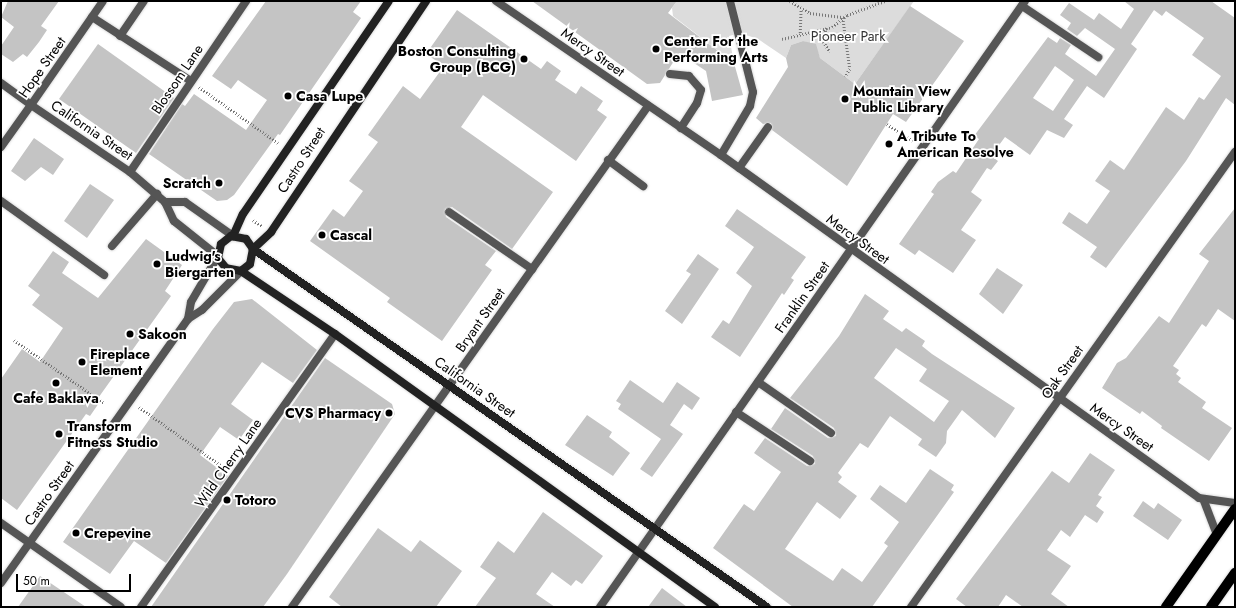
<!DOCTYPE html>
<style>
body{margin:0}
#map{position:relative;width:1236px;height:608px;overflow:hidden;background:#fff;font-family:Jost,sans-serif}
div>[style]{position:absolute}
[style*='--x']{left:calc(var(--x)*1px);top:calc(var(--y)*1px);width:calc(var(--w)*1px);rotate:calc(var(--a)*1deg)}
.green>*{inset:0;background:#dcdcdc}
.building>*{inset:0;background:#c4c4c4}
.path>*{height:2.5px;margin-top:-1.25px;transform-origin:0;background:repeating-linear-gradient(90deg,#777 0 1px,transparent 0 3px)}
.roads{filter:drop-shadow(0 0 1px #dbdbdb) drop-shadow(0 0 1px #dbdbdb)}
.service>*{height:8px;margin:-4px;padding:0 4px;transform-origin:4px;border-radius:4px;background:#555}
.pedestrian>*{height:8px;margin:-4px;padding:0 4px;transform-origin:4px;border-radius:4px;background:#555}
.minor>*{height:8px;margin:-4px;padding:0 4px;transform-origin:4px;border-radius:4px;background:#555}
.tertiary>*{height:8px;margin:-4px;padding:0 4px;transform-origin:4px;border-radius:4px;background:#555}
.secondary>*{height:8px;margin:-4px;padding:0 4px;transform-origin:4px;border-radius:4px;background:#222}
.primary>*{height:10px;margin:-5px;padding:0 5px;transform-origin:5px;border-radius:5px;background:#000}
.dots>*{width:11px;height:11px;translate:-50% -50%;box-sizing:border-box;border:2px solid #fff;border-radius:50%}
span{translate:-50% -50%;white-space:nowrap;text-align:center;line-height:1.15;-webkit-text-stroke:3.5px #fff;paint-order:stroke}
.park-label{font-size:14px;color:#333}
.poi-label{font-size:14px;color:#000;font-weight:700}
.left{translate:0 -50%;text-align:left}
.right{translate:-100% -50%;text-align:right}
.street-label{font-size:14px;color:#000}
.frame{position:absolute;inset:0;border:2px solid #000;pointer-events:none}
.scale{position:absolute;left:16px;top:574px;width:115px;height:18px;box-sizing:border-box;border:2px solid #000;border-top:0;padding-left:5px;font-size:12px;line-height:14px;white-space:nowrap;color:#000;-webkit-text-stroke:3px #fff;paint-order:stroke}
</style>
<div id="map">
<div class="green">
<div style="clip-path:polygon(677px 1px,914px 1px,855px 84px,820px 58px,815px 45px,803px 41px,791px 45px,786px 58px,758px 39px,740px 33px,729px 36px,734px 63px,673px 16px,672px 8px)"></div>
</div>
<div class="building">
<div style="clip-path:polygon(8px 1px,59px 1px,41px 26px,47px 30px,39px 42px,27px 57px,23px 54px,13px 62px,1px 54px,1px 46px,14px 27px,1px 17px)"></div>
<div style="clip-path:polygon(266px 1px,361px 1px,353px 12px,361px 18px,280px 135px,278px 134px,234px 195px,227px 200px,217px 201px,149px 154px,182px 104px,185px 106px,194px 94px,246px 130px,267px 100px,238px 80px,231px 89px,212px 76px)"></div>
<div style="clip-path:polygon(532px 1px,677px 1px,668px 13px,734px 63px,743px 95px,712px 101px,706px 71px,679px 53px,660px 83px,647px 84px)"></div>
<div style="clip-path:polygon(evenodd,1124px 1px,1211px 1px,1235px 18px,1235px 105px,1226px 98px,1186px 161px,1106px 268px,1090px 257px,1097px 247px,1062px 223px,1069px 212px,1087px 224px,1110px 191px,1095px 181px,1110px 160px,1124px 170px,1166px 107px,1184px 120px,1199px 97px,1204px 100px,1221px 76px,1192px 55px,1204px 38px,1166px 11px,1162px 16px,1154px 10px,1131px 44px,1137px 49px,1104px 98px,1087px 86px,1064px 119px,1073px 125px,1064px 138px,1047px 130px,1030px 155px,1005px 137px,991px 156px,998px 161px,991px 170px,987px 168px,971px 192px,982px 200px,961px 230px,976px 240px,953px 273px,919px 250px,915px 255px,899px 244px,934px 194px,931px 192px,938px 182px,953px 171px,956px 173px,979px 139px,974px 136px,1048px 37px,1057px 43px,1060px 38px,1071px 45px,1065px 54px,1096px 76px,1115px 49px,1085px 28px,1077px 36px,1067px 29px,1071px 23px,1060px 15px,1069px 3px,1094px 20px,1099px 13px,1121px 29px,1134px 9px,1124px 1px,1055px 66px,1074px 80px,1053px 111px,1033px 98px,1055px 66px)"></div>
<div style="clip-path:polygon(910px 6px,964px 41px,906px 122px,893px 114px,847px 186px,772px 130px,771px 123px,763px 124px,756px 118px,788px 67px,786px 58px,791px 45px,803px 41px,816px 44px,820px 58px,855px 84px)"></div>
<div style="clip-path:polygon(457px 10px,541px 69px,547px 61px,561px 71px,555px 80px,576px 94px,581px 86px,603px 101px,597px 110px,607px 117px,576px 161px,483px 95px,461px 127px,553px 192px,512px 249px,452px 207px,445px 209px,446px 217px,496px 251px,485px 265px,492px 270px,442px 341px,387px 302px,390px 298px,310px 241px,333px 209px,344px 217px,363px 191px,349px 181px,378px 142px,368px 135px,403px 86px,420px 99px,444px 66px,426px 54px)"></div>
<div style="clip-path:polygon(98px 44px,174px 98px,136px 153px,59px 99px)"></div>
<div style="clip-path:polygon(34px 138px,64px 159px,53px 175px,41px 167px,25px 181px,11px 171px)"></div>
<div style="clip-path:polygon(90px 184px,114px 200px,87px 238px,64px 221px)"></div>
<div style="clip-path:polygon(1235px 208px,1235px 321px,1218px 309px,1206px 327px,1202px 324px,1173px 366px,1179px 370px,1176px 374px,1181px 378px,1178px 382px,1206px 402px,1202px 408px,1232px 428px,1209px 461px,1161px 428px,1162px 426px,1142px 411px,1140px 414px,1102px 388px,1117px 363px,1126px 358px,1159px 316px,1169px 323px,1209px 261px,1199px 254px)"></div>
<div style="clip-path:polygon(737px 209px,806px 257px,791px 278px,794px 280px,784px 295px,782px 293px,740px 357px,711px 337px,723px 320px,729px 324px,752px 286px,736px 273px,754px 247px,725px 226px)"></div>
<div style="clip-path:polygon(146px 239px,182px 265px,165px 291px,171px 296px,96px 401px,99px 403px,90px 416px,86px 414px,17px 510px,1px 498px,1px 379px,22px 349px,40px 362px,63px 328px,32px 305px,40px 295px,28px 286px,53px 251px,69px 262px,62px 273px,98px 298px)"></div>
<div style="clip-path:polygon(698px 254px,719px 269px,682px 324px,665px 311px,691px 274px,686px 271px)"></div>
<div style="clip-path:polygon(997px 268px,1023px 285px,1003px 314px,979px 294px)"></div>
<div style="clip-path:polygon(evenodd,865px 294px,889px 311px,883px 319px,902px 332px,906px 328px,925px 341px,922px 346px,932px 354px,1015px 408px,995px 438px,962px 410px,947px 431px,946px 443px,936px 457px,918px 445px,922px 439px,890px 416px,868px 448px,860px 443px,838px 473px,842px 477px,838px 482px,857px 496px,840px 519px,817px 502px,785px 549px,833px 581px,842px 568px,862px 582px,888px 546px,884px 543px,899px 522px,870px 499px,880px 485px,906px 503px,930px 469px,954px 485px,951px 490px,954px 492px,872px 607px,793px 607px,713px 548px,744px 504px,754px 511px,781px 472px,754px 453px,765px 438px,807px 466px,815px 464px,813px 456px,771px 429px,785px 408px,828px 438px,836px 436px,834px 428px,790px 398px,839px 336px,865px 294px,896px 348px,927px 369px,919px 381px,949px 401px,934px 422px,874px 378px,896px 348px)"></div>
<div style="clip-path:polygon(252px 299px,317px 350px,293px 383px,262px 362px,231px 404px,253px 420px,239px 440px,220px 427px,200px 455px,228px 476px,166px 563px,134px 541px,110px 574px,63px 542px,213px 329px,234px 302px)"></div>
<div style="clip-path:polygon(325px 358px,392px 404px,395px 414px,287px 574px,263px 607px,151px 607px)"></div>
<div style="clip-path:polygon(630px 380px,663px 403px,677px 382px,700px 398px,692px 410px,684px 404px,670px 425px,683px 434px,652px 477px,640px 469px,661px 439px,618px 409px,621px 404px,616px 401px)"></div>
<div style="clip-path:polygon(587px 415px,612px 432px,609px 437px,630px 453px,613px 476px,565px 445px)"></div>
<div style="clip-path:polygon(1090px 453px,1115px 470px,1098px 495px,1102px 497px,1096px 506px,1104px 512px,1097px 523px,1085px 515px,1070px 537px,1061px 530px,1047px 550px,1071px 566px,1051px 594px,1069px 607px,1023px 607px,1006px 595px,998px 607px,967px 607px,956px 599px,1052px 471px,1069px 483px)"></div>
<div style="clip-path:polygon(1143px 501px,1154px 509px,1158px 503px,1182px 520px,1168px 540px,1133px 516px)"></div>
<div style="clip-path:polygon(543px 512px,603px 556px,582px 584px,576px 580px,571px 586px,552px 572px,536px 594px,555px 607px,475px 607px,496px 578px,480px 567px,498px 541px,514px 553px)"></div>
<div style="clip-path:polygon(378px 528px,411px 552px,420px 540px,462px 571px,436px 607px,342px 607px,329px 597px)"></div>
<div style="clip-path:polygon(40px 576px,86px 607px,18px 607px)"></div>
<div style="clip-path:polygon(662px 588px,687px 607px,648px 607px)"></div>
</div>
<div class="path">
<div style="--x:790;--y:1;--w:23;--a:31"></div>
<div style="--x:810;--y:13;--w:32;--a:7"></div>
<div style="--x:843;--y:18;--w:51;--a:82.2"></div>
<div style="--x:850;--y:69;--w:9;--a:122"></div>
<div style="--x:827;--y:28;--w:12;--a:114"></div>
<div style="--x:822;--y:39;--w:15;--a:58"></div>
<div style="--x:800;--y:33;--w:24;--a:-88"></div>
<div style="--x:782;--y:39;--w:51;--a:-13.5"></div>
<div style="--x:832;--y:27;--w:19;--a:-39"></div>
<div style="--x:847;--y:15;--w:40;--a:-20.2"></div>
<div style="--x:199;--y:87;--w:97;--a:35.3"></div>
<div style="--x:887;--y:124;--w:31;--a:33"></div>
<div style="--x:253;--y:220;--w:11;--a:34"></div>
<div style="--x:14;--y:340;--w:110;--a:35"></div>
<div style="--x:139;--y:407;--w:107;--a:35.5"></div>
</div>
<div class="roads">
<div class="service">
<div style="--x:1022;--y:6;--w:92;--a:33.9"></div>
<div style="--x:92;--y:17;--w:118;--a:32.9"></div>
<div style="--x:120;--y:36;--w:42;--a:-55.6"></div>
<div style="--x:670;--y:74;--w:19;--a:6"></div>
<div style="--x:689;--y:76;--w:18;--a:49"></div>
<div style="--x:701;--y:90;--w:14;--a:107"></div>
<div style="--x:697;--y:103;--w:30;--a:123"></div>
<div style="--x:721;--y:155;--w:57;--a:-59.4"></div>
<div style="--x:750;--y:106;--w:14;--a:-78"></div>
<div style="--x:753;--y:92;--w:94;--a:-104.2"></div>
<div style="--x:608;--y:160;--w:44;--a:36.6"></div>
<div style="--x:739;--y:168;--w:50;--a:-54.7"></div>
<div style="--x:130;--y:172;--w:207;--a:-55.8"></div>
<div style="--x:1;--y:201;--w:127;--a:35.7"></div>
<div style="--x:449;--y:212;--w:101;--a:34.5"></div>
<div style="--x:112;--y:246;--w:69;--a:-49.1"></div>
<div style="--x:758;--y:382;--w:89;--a:34.9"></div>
<div style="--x:736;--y:412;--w:89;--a:33.5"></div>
<div style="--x:141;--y:607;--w:335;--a:-54.6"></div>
</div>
<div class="pedestrian">
<div style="--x:188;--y:319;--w:17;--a:-80"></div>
<div style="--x:191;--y:302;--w:53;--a:-59.6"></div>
<div style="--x:1;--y:583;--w:324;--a:-54.7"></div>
<div style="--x:188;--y:319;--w:17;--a:-33"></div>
<div style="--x:202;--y:310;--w:55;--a:-45"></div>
</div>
<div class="minor">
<div style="--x:496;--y:1;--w:273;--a:34.4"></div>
<div style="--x:721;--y:155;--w:588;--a:35.66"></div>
<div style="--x:1199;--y:498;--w:36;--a:8"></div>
<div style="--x:1;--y:83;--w:37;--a:36"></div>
<div style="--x:31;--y:105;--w:126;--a:-55.3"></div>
<div style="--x:1204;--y:501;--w:36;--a:69"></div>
<div style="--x:1;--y:523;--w:146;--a:35"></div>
<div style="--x:292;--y:607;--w:615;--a:-54.6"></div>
<div style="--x:600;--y:607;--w:740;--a:-54.96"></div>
<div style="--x:911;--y:607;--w:559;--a:-54.55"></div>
</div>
<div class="tertiary">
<div style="--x:1;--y:147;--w:52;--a:-54.5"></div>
<div style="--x:31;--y:105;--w:120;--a:34.1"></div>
<div style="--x:130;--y:172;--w:46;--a:40.6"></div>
<div style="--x:165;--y:202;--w:21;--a:65"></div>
<div style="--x:174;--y:221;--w:56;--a:38.5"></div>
<div style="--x:165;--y:202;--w:20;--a:0"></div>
<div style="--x:185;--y:202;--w:59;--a:35.3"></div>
</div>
<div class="secondary">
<div style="--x:233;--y:236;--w:24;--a:-66"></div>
<div style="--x:243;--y:214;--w:258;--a:-55.6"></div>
<div style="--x:253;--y:249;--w:25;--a:-43"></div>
<div style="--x:271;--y:232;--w:278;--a:-56.1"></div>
<div style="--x:241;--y:271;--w:11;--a:-38"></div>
<div style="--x:250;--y:264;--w:15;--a:-79"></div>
<div style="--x:715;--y:607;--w:468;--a:-144.3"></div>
<div style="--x:335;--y:334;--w:113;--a:-146.2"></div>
<div style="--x:241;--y:271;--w:15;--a:-169"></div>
<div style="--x:226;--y:268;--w:13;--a:-129"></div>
<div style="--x:218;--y:258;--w:14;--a:-78"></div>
<div style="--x:221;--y:244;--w:13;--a:-39"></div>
<div style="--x:231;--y:236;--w:15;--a:11"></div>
<div style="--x:246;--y:239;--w:12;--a:55"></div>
<div style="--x:253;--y:249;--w:626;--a:34.86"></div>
</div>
<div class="primary">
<div style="--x:1166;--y:607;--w:120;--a:-54.9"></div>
<div style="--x:1211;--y:607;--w:42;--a:-54.8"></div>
</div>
</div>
<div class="dots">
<div style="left:656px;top:49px;background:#000"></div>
<div style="left:524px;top:59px;background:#000"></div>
<div style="left:288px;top:96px;background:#000"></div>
<div style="left:845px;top:99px;background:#000"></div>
<div style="left:889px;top:144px;background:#000"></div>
<div style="left:219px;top:183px;background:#000"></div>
<div style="left:322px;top:235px;background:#000"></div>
<div style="left:157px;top:264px;background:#000"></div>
<div style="left:130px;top:334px;background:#000"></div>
<div style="left:82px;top:362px;background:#000"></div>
<div style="left:56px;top:383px;background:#000"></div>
<div style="left:389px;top:413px;background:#000"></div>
<div style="left:59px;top:434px;background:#000"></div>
<div style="left:227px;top:500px;background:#000"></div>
<div style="left:76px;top:533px;background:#000"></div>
</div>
<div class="park-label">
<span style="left:848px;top:36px">Pioneer Park</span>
</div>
<div class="poi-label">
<span class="left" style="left:664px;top:49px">Center For the<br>Performing Arts</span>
<span class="right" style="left:516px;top:59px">Boston Consulting<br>Group (BCG)</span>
<span class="left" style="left:853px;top:99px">Mountain View<br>Public Library</span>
<span class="left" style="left:296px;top:96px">Casa Lupe</span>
<span class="left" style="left:897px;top:144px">A Tribute To<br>American Resolve</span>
<span class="right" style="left:211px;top:183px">Scratch</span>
<span class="left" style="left:330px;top:235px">Cascal</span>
<span class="left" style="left:165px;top:264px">Ludwig's<br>Biergarten</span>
<span class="left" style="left:138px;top:334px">Sakoon</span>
<span class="left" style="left:90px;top:362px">Fireplace<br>Element</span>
<span style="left:56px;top:398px">Cafe Baklava</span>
<span class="right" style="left:381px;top:413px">CVS Pharmacy</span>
<span class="left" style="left:67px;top:434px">Transform<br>Fitness Studio</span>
<span class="left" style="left:235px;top:500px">Totoro</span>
<span class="left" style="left:84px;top:533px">Crepevine</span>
</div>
<div class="street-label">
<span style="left:593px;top:52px;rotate:35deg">Mercy Street</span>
<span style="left:42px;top:67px;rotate:-55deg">Hope Street</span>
<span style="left:177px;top:79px;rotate:-56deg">Blossom Lane</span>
<span style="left:92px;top:130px;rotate:34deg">California Street</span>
<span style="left:301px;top:160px;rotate:-57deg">Castro Street</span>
<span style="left:858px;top:239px;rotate:36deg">Mercy Street</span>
<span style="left:802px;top:297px;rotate:-55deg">Franklin Street</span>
<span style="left:480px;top:320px;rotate:-55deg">Bryant Street</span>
<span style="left:1062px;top:372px;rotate:-55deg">Oak Street</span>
<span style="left:475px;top:387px;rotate:35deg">California Street</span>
<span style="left:1122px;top:427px;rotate:35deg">Mercy Street</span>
<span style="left:228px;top:463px;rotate:-55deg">Wild Cherry Lane</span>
<span style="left:49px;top:493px;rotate:-55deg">Castro Street</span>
</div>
<div class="frame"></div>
<div class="scale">50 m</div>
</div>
